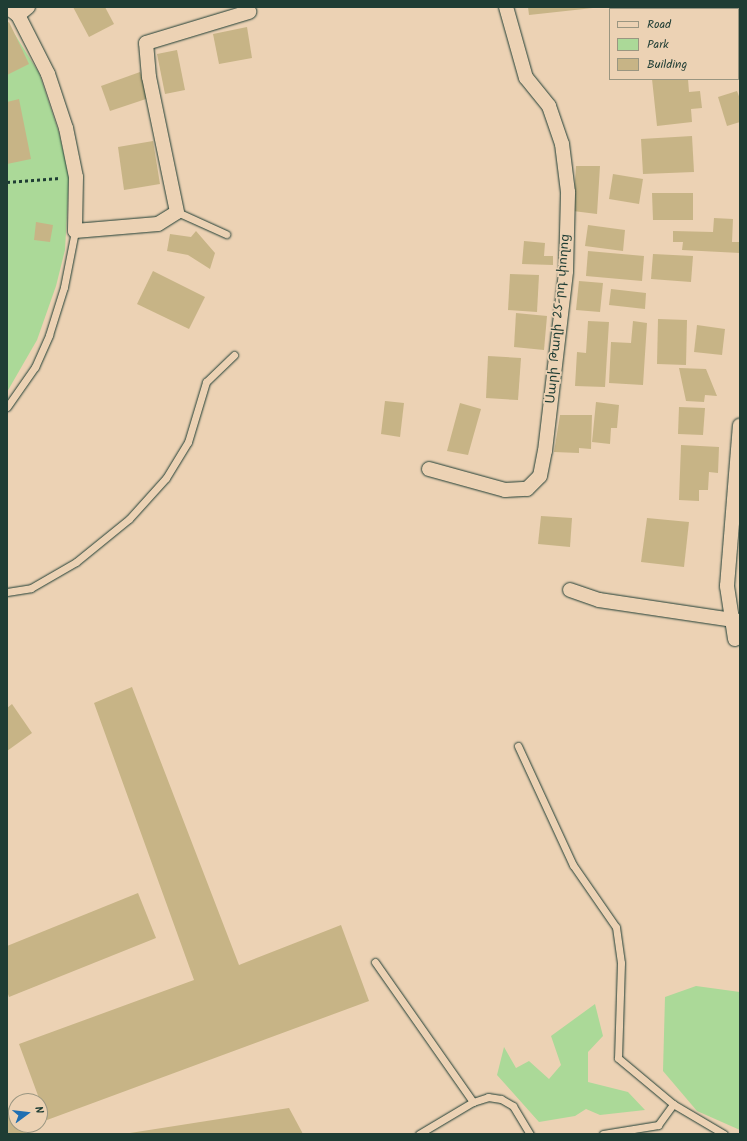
<!DOCTYPE html>
<meta charset="utf-8">
<style>
body{margin:0}
#map{position:relative;width:747px;height:1141px;overflow:hidden;background:#ecd2b4;font-family:Kalam,"Noto Sans Armenian",sans-serif}
div>[style]{position:absolute}
[style*='--x']{left:calc(var(--x)*1px);top:calc(var(--y)*1px);width:calc(var(--w)*1px);rotate:calc(var(--a)*1deg)}
.green>*{inset:0;background:#abd998}
.building>*{inset:0;background:#c7b486}
.path>*{height:2.5px;margin-top:-1.25px;transform-origin:0;background:repeating-linear-gradient(90deg,#1f3d34 0 3px,transparent 0 6px)}
.roads{filter:drop-shadow(0 0 1px #1f3d34) drop-shadow(0 0 1px #1f3d34)}
.lane>*{height:7px;margin:-3.5px;padding:0 3.5px;transform-origin:3.5px;border-radius:3.5px;background:#ecd2b4}
.street>*{height:14px;margin:-7px;padding:0 7px;transform-origin:7px;border-radius:7px;background:#ecd2b4}
span{translate:-50% -50%;white-space:nowrap;text-align:center;line-height:1.15;-webkit-text-stroke:3.5px #ecd2b4;paint-order:stroke}
.street-label{font-size:13px;color:#1f3d34}
.frame{position:absolute;inset:0;border:8px solid #1f3d34;pointer-events:none}
.legend{position:absolute;left:609px;top:8px;width:130px;height:72px;box-sizing:border-box;background:#ecd2b4;border:1px solid #9a9681;margin:0;padding:5px 7px;list-style:none;font-size:12px;color:#1f3d34}
.legend li{display:flex;align-items:center;gap:8px;height:20px}
.legend b{width:20px;border:1px solid #9a9681}
.north{position:absolute;left:8px;top:1093px;width:40px;height:40px;box-sizing:border-box;background:#ecd2b4;border:1px solid #9a9681;border-radius:50%;rotate:75deg;font-size:11px;font-weight:700;line-height:16px;text-align:center;color:#1f3d34}
.north::after{content:'';display:block;margin:auto;width:14px;height:18px;background:#1f6fb2;clip-path:polygon(50% 0,100% 100%,50% 72%,0 100%)}
</style>
<div id="map">
<div class="green">
<div style="clip-path:polygon(7px 22px,39px 73px,59px 133px,69px 176px,65px 250px,56px 286px,37px 340px,7px 392px)"></div>
<div style="clip-path:polygon(696px 986px,740px 992px,740px 1130px,697px 1111px,663px 1071px,665px 997px)"></div>
<div style="clip-path:polygon(595px 1004px,603px 1036px,588px 1052px,588px 1082px,628px 1092px,645px 1110px,600px 1115px,586px 1109px,575px 1116px,539px 1122px,497px 1075px,504px 1047px,516px 1068px,529px 1061px,549px 1079px,561px 1065px,551px 1036px)"></div>
</div>
<div class="building">
<div style="clip-path:polygon(73px 7px,105px 7px,114px 24px,89px 37px)"></div>
<div style="clip-path:polygon(528px 7px,593px 7px,593px 8px,529px 15px)"></div>
<div style="clip-path:polygon(634px 7px,702px 7px,702px 9px,634px 9px)"></div>
<div style="clip-path:polygon(9px 22px,29px 64px,7px 75px,7px 23px)"></div>
<div style="clip-path:polygon(247px 27px,252px 58px,219px 64px,213px 34px)"></div>
<div style="clip-path:polygon(177px 50px,185px 90px,165px 94px,157px 54px)"></div>
<div style="clip-path:polygon(140px 72px,149px 98px,110px 111px,101px 86px)"></div>
<div style="clip-path:polygon(652px 79px,688px 79px,689px 92px,700px 91px,702px 108px,691px 109px,692px 122px,657px 126px)"></div>
<div style="clip-path:polygon(737px 91px,740px 99px,740px 122px,727px 126px,718px 97px)"></div>
<div style="clip-path:polygon(19px 99px,31px 159px,7px 164px,7px 102px)"></div>
<div style="clip-path:polygon(692px 136px,694px 172px,643px 174px,641px 139px)"></div>
<div style="clip-path:polygon(153px 141px,160px 184px,124px 190px,118px 147px)"></div>
<div style="clip-path:polygon(576px 166px,600px 166px,597px 214px,573px 211px)"></div>
<div style="clip-path:polygon(613px 174px,643px 179px,639px 204px,609px 199px)"></div>
<div style="clip-path:polygon(652px 193px,693px 193px,693px 220px,653px 220px)"></div>
<div style="clip-path:polygon(714px 218px,733px 219px,732px 242px,740px 242px,740px 253px,682px 250px,683px 242px,673px 242px,673px 231px,713px 232px)"></div>
<div style="clip-path:polygon(36px 222px,53px 225px,50px 242px,34px 240px)"></div>
<div style="clip-path:polygon(588px 225px,625px 230px,623px 251px,585px 246px)"></div>
<div style="clip-path:polygon(196px 231px,215px 253px,210px 269px,188px 255px,167px 251px,170px 234px,191px 237px)"></div>
<div style="clip-path:polygon(524px 241px,545px 243px,544px 256px,553px 256px,553px 265px,522px 264px)"></div>
<div style="clip-path:polygon(588px 251px,644px 256px,642px 281px,586px 276px)"></div>
<div style="clip-path:polygon(653px 254px,693px 256px,691px 282px,651px 279px)"></div>
<div style="clip-path:polygon(153px 271px,205px 297px,189px 329px,137px 304px)"></div>
<div style="clip-path:polygon(510px 274px,539px 275px,537px 312px,508px 310px)"></div>
<div style="clip-path:polygon(579px 281px,603px 283px,600px 312px,576px 310px)"></div>
<div style="clip-path:polygon(611px 289px,646px 293px,645px 309px,609px 305px)"></div>
<div style="clip-path:polygon(516px 313px,547px 316px,544px 350px,514px 347px)"></div>
<div style="clip-path:polygon(658px 319px,687px 320px,686px 365px,657px 364px)"></div>
<div style="clip-path:polygon(588px 321px,609px 322px,605px 387px,575px 386px,577px 352px,586px 353px)"></div>
<div style="clip-path:polygon(633px 321px,647px 323px,643px 385px,609px 383px,611px 342px,631px 343px)"></div>
<div style="clip-path:polygon(697px 325px,725px 329px,722px 355px,694px 352px)"></div>
<div style="clip-path:polygon(488px 356px,521px 358px,518px 400px,486px 398px)"></div>
<div style="clip-path:polygon(679px 368px,706px 369px,717px 396px,705px 395px,704px 402px,686px 401px)"></div>
<div style="clip-path:polygon(385px 401px,404px 403px,400px 437px,381px 434px)"></div>
<div style="clip-path:polygon(596px 402px,619px 405px,617px 428px,611px 428px,610px 444px,592px 442px)"></div>
<div style="clip-path:polygon(460px 403px,481px 409px,468px 455px,447px 451px)"></div>
<div style="clip-path:polygon(679px 407px,705px 408px,703px 435px,678px 434px)"></div>
<div style="clip-path:polygon(560px 415px,592px 415px,591px 449px,579px 448px,579px 453px,554px 452px)"></div>
<div style="clip-path:polygon(681px 445px,719px 447px,718px 473px,709px 472px,708px 490px,699px 490px,699px 501px,679px 500px)"></div>
<div style="clip-path:polygon(541px 516px,572px 518px,570px 547px,538px 544px)"></div>
<div style="clip-path:polygon(647px 518px,689px 522px,684px 567px,641px 562px)"></div>
<div style="clip-path:polygon(132px 687px,239px 965px,341px 925px,369px 1001px,47px 1120px,19px 1044px,194px 980px,94px 703px)"></div>
<div style="clip-path:polygon(12px 704px,32px 733px,7px 751px,7px 708px)"></div>
<div style="clip-path:polygon(138px 893px,156px 938px,9px 997px,7px 991px,7px 946px)"></div>
<div style="clip-path:polygon(7px 1106px,16px 1119px,16px 1125px,21px 1125px,27px 1134px,7px 1134px)"></div>
<div style="clip-path:polygon(289px 1108px,303px 1134px,130px 1134px,130px 1133px)"></div>
</div>
<div class="path">
<div style="--x:7;--y:182;--w:53;--a:-4.3"></div>
</div>
<div class="roads">
<div class="lane">
<div style="--x:177;--y:212;--w:54;--a:24.2"></div>
<div style="--x:7;--y:407;--w:49;--a:-55"></div>
<div style="--x:35;--y:367;--w:35;--a:-66"></div>
<div style="--x:49;--y:335;--w:50;--a:-72.6"></div>
<div style="--x:64;--y:287;--w:57;--a:-78.9"></div>
<div style="--x:7;--y:592;--w:24;--a:-9"></div>
<div style="--x:31;--y:588;--w:52;--a:-30"></div>
<div style="--x:76;--y:562;--w:68;--a:-39.1"></div>
<div style="--x:129;--y:519;--w:55;--a:-47.9"></div>
<div style="--x:166;--y:478;--w:42;--a:-58.6"></div>
<div style="--x:188;--y:442;--w:63;--a:-73.3"></div>
<div style="--x:206;--y:382;--w:39;--a:-44"></div>
<div style="--x:518;--y:746;--w:131;--a:65.2"></div>
<div style="--x:573;--y:865;--w:75;--a:55.3"></div>
<div style="--x:616;--y:927;--w:36;--a:82"></div>
<div style="--x:621;--y:963;--w:95;--a:91.8"></div>
<div style="--x:618;--y:1058;--w:72;--a:39.9"></div>
<div style="--x:673;--y:1104;--w:59;--a:30.5"></div>
<div style="--x:375;--y:962;--w:171;--a:55"></div>
<div style="--x:419;--y:1134;--w:63;--a:-30.7"></div>
<div style="--x:473;--y:1102;--w:16;--a:-18"></div>
<div style="--x:488;--y:1097;--w:13;--a:9"></div>
<div style="--x:501;--y:1099;--w:14;--a:30"></div>
<div style="--x:513;--y:1106;--w:33;--a:59"></div>
<div style="--x:603;--y:1134;--w:56;--a:-9.3"></div>
<div style="--x:658;--y:1125;--w:26;--a:-54"></div>
</div>
<div class="street">
<div style="--x:7;--y:7;--w:14;--a:36"></div>
<div style="--x:18;--y:15;--w:66;--a:63"></div>
<div style="--x:48;--y:74;--w:57;--a:71.6"></div>
<div style="--x:66;--y:128;--w:50;--a:78.5"></div>
<div style="--x:76;--y:177;--w:54;--a:91.1"></div>
<div style="--x:75;--y:231;--w:83;--a:-4.8"></div>
<div style="--x:158;--y:224;--w:22;--a:-32"></div>
<div style="--x:177;--y:212;--w:138;--a:-101.7"></div>
<div style="--x:149;--y:77;--w:34;--a:-95"></div>
<div style="--x:146;--y:43;--w:108;--a:-16.8"></div>
<div style="--x:738;--y:14;--w:4;--a:56"></div>
<div style="--x:18;--y:15;--w:13;--a:-39"></div>
<div style="--x:429;--y:469;--w:79;--a:15.4"></div>
<div style="--x:505;--y:490;--w:22;--a:-3"></div>
<div style="--x:527;--y:489;--w:18;--a:-45"></div>
<div style="--x:540;--y:476;--w:25;--a:-79"></div>
<div style="--x:545;--y:451;--w:181;--a:-83.3"></div>
<div style="--x:566;--y:271;--w:79;--a:-88.5"></div>
<div style="--x:568;--y:192;--w:48;--a:-97.1"></div>
<div style="--x:562;--y:144;--w:40;--a:-108.9"></div>
<div style="--x:549;--y:106;--w:36;--a:-129"></div>
<div style="--x:526;--y:78;--w:74;--a:-105.7"></div>
<div style="--x:570;--y:590;--w:31;--a:19"></div>
<div style="--x:599;--y:600;--w:143;--a:8.5"></div>
<div style="--x:735;--y:639;--w:54;--a:-98.6"></div>
<div style="--x:727;--y:586;--w:161;--a:-85.4"></div>
</div>
</div>
<div class="street-label">
<span style="left:559px;top:319px;rotate:-85deg">Սարի Թաղի 25-րդ փողոց</span>
</div>
<div class="frame"></div>
<ul class="legend">
<li><b style="height:5px;background:#ecd2b4"></b>Road</li>
<li><b style="height:11px;background:#abd998"></b>Park</li>
<li><b style="height:11px;background:#c7b486"></b>Building</li>
</ul>
<div class="north">N</div>
</div>
